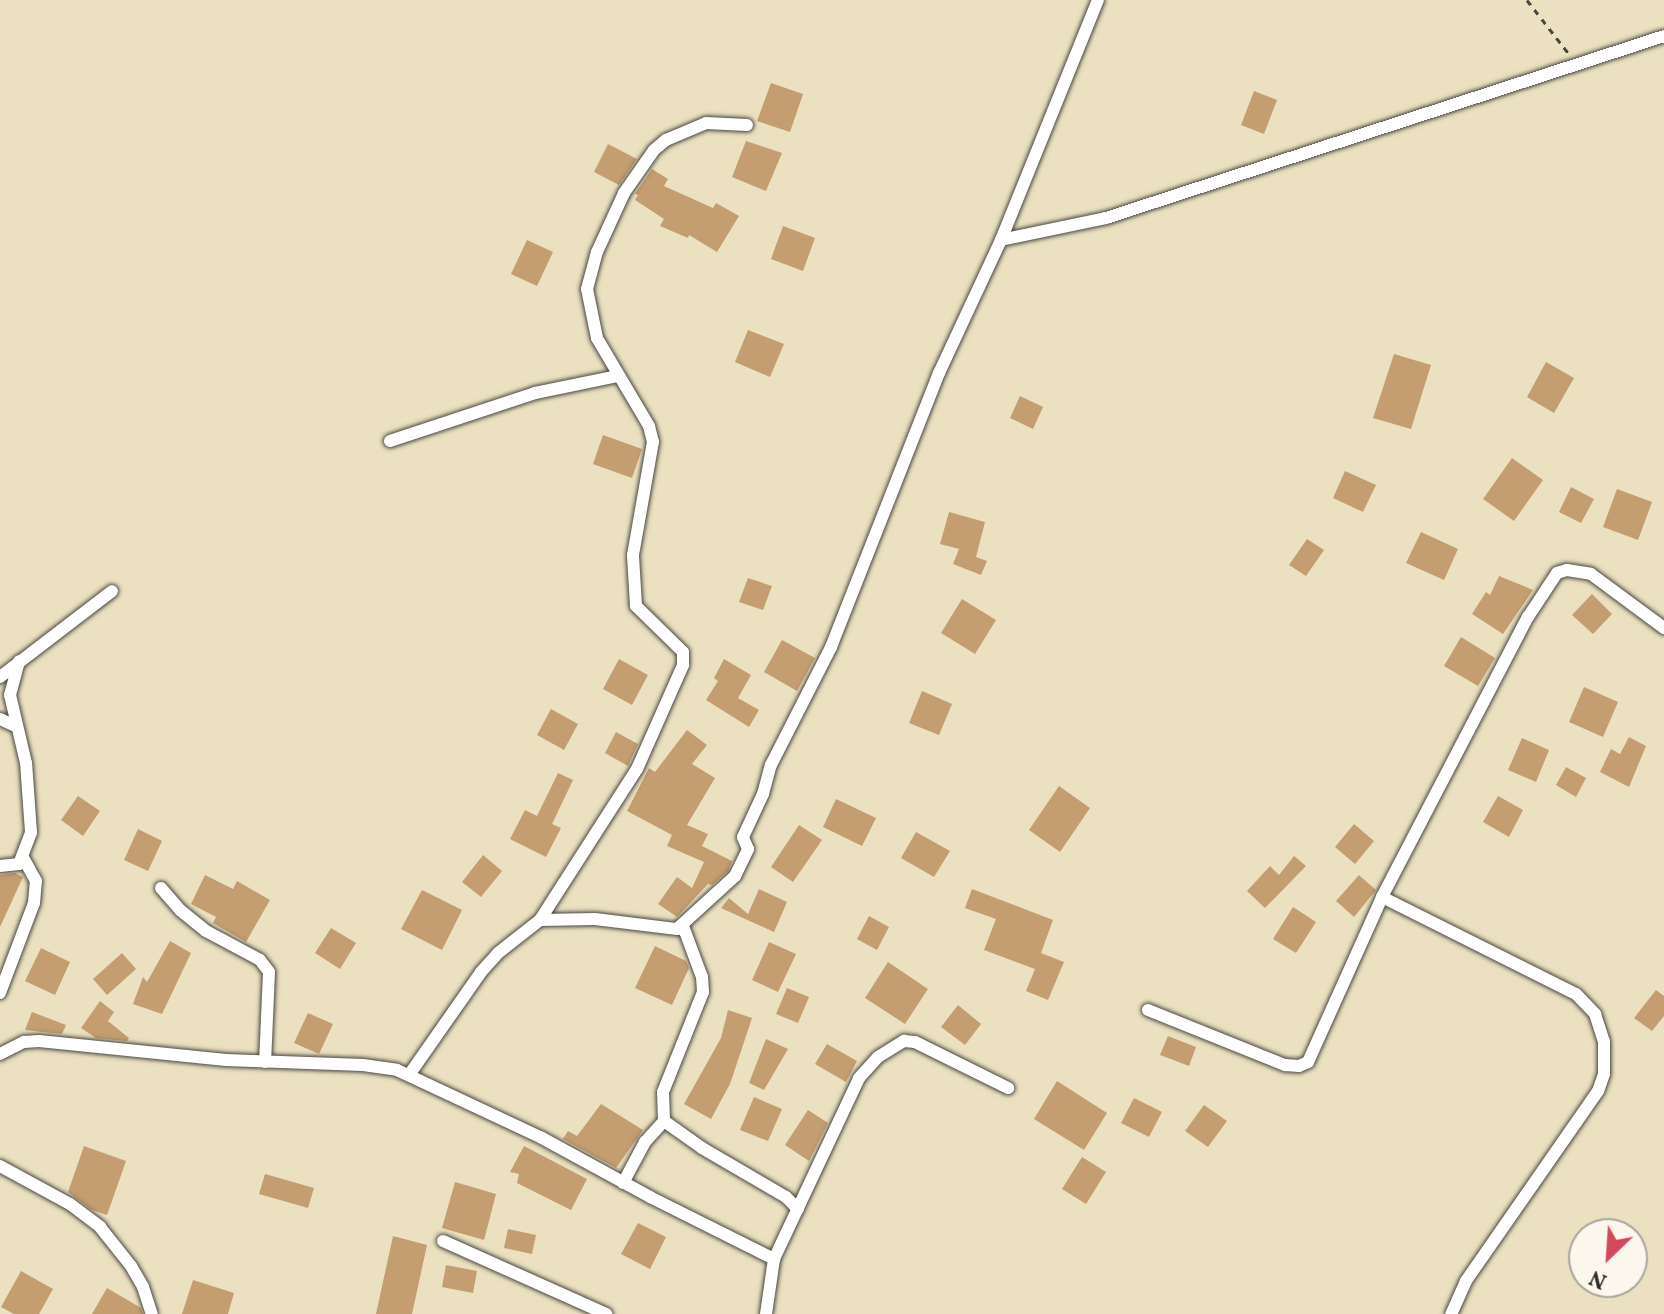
<!DOCTYPE html>
<style>
body{margin:0}
#map{position:relative;width:1664px;height:1314px;overflow:hidden;background:#ebe1c0;font-family:Vollkorn,serif}
div>[style]{position:absolute}
[style*='--x']{left:calc(var(--x)*1px);top:calc(var(--y)*1px);width:calc(var(--w)*1px);rotate:calc(var(--a)*1deg)}
.building>*{inset:0;background:#c49d70}
.path>*{height:3px;margin-top:-1.5px;transform-origin:0;background:repeating-linear-gradient(90deg,#484641 0 6px,transparent 0 12px)}
.roads{filter:drop-shadow(0 0 2px #484641) drop-shadow(0 0 2px #484641)}
.minor>*{height:12px;margin:-6px;padding:0 6px;transform-origin:6px;border-radius:6px;background:#fff}
span{translate:-50% -50%;white-space:nowrap;text-align:center;line-height:1.15;-webkit-text-stroke:8px #fbf7ec;paint-order:stroke}
.north{position:absolute;left:1568px;top:1218px;width:80px;height:80px;box-sizing:border-box;background:#fbf7ec;border:2px solid #a8a59f;border-radius:50%;rotate:205deg;font-size:22px;font-weight:700;line-height:32px;text-align:center;color:#2b2b2b}
.north::after{content:'';display:block;margin:auto;width:28px;height:36px;background:#d1495b;clip-path:polygon(50% 0,100% 100%,50% 72%,0 100%)}
</style>
<div id="map">
<div class="building">
<div style="clip-path:polygon(771px 83px,803px 94px,790px 132px,757px 121px)"></div>
<div style="clip-path:polygon(1254px 91px,1277px 100px,1264px 134px,1241px 125px)"></div>
<div style="clip-path:polygon(746px 141px,782px 153px,766px 191px,732px 177px)"></div>
<div style="clip-path:polygon(608px 144px,637px 159px,619px 185px,594px 172px)"></div>
<div style="clip-path:polygon(652px 169px,668px 179px,664px 186px,713px 208px,716px 203px,739px 216px,717px 252px,689px 235px,688px 238px,660px 226px,664px 219px,635px 200px,638px 195px,635px 194px)"></div>
<div style="clip-path:polygon(783px 226px,815px 238px,803px 271px,771px 259px)"></div>
<div style="clip-path:polygon(527px 240px,553px 252px,537px 286px,511px 274px)"></div>
<div style="clip-path:polygon(748px 330px,784px 344px,770px 377px,735px 362px)"></div>
<div style="clip-path:polygon(1394px 354px,1431px 365px,1411px 429px,1373px 418px)"></div>
<div style="clip-path:polygon(1546px 362px,1574px 378px,1554px 413px,1527px 397px)"></div>
<div style="clip-path:polygon(1020px 396px,1043px 407px,1033px 429px,1010px 418px)"></div>
<div style="clip-path:polygon(603px 435px,642px 449px,632px 478px,593px 464px)"></div>
<div style="clip-path:polygon(1512px 458px,1543px 480px,1514px 521px,1483px 499px)"></div>
<div style="clip-path:polygon(1345px 471px,1376px 485px,1363px 512px,1333px 498px)"></div>
<div style="clip-path:polygon(1571px 487px,1594px 499px,1581px 523px,1559px 512px)"></div>
<div style="clip-path:polygon(1617px 489px,1652px 502px,1638px 540px,1603px 527px)"></div>
<div style="clip-path:polygon(949px 512px,985px 522px,976px 557px,987px 561px,981px 575px,953px 564px,959px 549px,940px 544px)"></div>
<div style="clip-path:polygon(1421px 532px,1458px 549px,1444px 580px,1406px 563px)"></div>
<div style="clip-path:polygon(1307px 539px,1324px 550px,1306px 576px,1289px 565px)"></div>
<div style="clip-path:polygon(1499px 576px,1533px 590px,1503px 634px,1472px 614px,1486px 592px,1490px 595px)"></div>
<div style="clip-path:polygon(748px 578px,772px 586px,763px 610px,739px 602px)"></div>
<div style="clip-path:polygon(1592px 594px,1612px 614px,1593px 634px,1572px 615px)"></div>
<div style="clip-path:polygon(962px 599px,996px 620px,975px 654px,941px 633px)"></div>
<div style="clip-path:polygon(1461px 637px,1495px 658px,1478px 686px,1444px 666px)"></div>
<div style="clip-path:polygon(782px 640px,815px 658px,797px 691px,764px 672px)"></div>
<div style="clip-path:polygon(619px 659px,648px 675px,632px 705px,603px 689px)"></div>
<div style="clip-path:polygon(724px 659px,751px 675px,738px 698px,759px 710px,749px 727px,706px 700px,718px 681px,714px 678px)"></div>
<div style="clip-path:polygon(1584px 687px,1618px 702px,1603px 737px,1569px 722px)"></div>
<div style="clip-path:polygon(922px 691px,952px 704px,939px 735px,909px 723px)"></div>
<div style="clip-path:polygon(551px 709px,578px 724px,564px 750px,537px 735px)"></div>
<div style="clip-path:polygon(687px 730px,707px 745px,692px 764px,715px 778px,687px 825px,708px 834px,702px 846px,732px 861px,728px 871px,712px 885px,708px 884px,677px 917px,658px 904px,677px 877px,692px 888px,704px 862px,667px 846px,672px 835px,627px 811px,649px 768px,655px 772px)"></div>
<div style="clip-path:polygon(616px 732px,638px 744px,628px 766px,605px 753px)"></div>
<div style="clip-path:polygon(1629px 737px,1646px 746px,1629px 787px,1600px 772px,1611px 749px,1620px 754px)"></div>
<div style="clip-path:polygon(1522px 738px,1549px 750px,1536px 782px,1508px 770px)"></div>
<div style="clip-path:polygon(1566px 767px,1586px 778px,1576px 797px,1556px 785px)"></div>
<div style="clip-path:polygon(558px 773px,573px 780px,552px 824px,561px 828px,546px 857px,510px 839px,525px 810px,537px 816px)"></div>
<div style="clip-path:polygon(1059px 786px,1090px 808px,1060px 852px,1029px 830px)"></div>
<div style="clip-path:polygon(78px 796px,100px 811px,83px 836px,61px 820px)"></div>
<div style="clip-path:polygon(1498px 796px,1523px 810px,1509px 837px,1483px 822px)"></div>
<div style="clip-path:polygon(836px 799px,876px 818px,862px 846px,823px 827px)"></div>
<div style="clip-path:polygon(1354px 824px,1374px 841px,1355px 864px,1335px 847px)"></div>
<div style="clip-path:polygon(799px 825px,822px 840px,793px 882px,771px 867px)"></div>
<div style="clip-path:polygon(138px 829px,162px 841px,148px 871px,124px 860px)"></div>
<div style="clip-path:polygon(916px 832px,950px 851px,934px 877px,901px 858px)"></div>
<div style="clip-path:polygon(483px 855px,502px 871px,481px 897px,462px 882px)"></div>
<div style="clip-path:polygon(1294px 856px,1306px 866px,1265px 908px,1247px 891px,1270px 866px,1279px 875px)"></div>
<div style="clip-path:polygon(15px 873px,23px 877px,0 927px,0 875px)"></div>
<div style="clip-path:polygon(205px 875px,233px 889px,237px 881px,270px 900px,246px 942px,213px 923px,216px 917px,191px 904px)"></div>
<div style="clip-path:polygon(1359px 875px,1376px 890px,1354px 917px,1336px 901px)"></div>
<div style="clip-path:polygon(759px 889px,787px 902px,774px 932px,721px 908px,729px 898px,748px 914px)"></div>
<div style="clip-path:polygon(972px 889px,1053px 920px,1041px 953px,1064px 962px,1048px 1000px,1026px 991px,1035px 969px,984px 950px,996px 919px,965px 908px)"></div>
<div style="clip-path:polygon(422px 890px,462px 910px,442px 950px,401px 929px)"></div>
<div style="clip-path:polygon(1293px 907px,1316px 922px,1296px 953px,1273px 939px)"></div>
<div style="clip-path:polygon(869px 916px,889px 927px,877px 950px,857px 939px)"></div>
<div style="clip-path:polygon(331px 928px,356px 943px,340px 969px,315px 953px)"></div>
<div style="clip-path:polygon(170px 941px,191px 953px,162px 1014px,133px 1004px,143px 977px,147px 982px)"></div>
<div style="clip-path:polygon(769px 942px,796px 954px,778px 992px,752px 980px)"></div>
<div style="clip-path:polygon(655px 946px,686px 961px,689px 968px,672px 1005px,635px 988px)"></div>
<div style="clip-path:polygon(41px 948px,70px 962px,55px 995px,25px 981px)"></div>
<div style="clip-path:polygon(122px 953px,136px 969px,107px 995px,93px 979px)"></div>
<div style="clip-path:polygon(888px 962px,928px 989px,905px 1024px,865px 998px)"></div>
<div style="clip-path:polygon(787px 988px,809px 997px,798px 1023px,776px 1014px)"></div>
<div style="clip-path:polygon(1656px 990px,1664px 996px,1664px 1016px,1652px 1031px,1634px 1018px)"></div>
<div style="clip-path:polygon(100px 1001px,114px 1012px,108px 1021px,129px 1038px,127px 1041px,96px 1038px,81px 1028px)"></div>
<div style="clip-path:polygon(958px 1005px,981px 1024px,965px 1045px,941px 1027px)"></div>
<div style="clip-path:polygon(728px 1010px,752px 1018px,730px 1084px,711px 1119px,684px 1104px,721px 1038px)"></div>
<div style="clip-path:polygon(32px 1012px,66px 1025px,62px 1034px,25px 1030px)"></div>
<div style="clip-path:polygon(308px 1013px,333px 1024px,319px 1054px,294px 1043px)"></div>
<div style="clip-path:polygon(1168px 1036px,1196px 1047px,1189px 1066px,1160px 1055px)"></div>
<div style="clip-path:polygon(766px 1039px,788px 1049px,764px 1090px,749px 1083px)"></div>
<div style="clip-path:polygon(827px 1044px,857px 1061px,846px 1082px,815px 1064px)"></div>
<div style="clip-path:polygon(1057px 1081px,1107px 1113px,1084px 1150px,1034px 1119px)"></div>
<div style="clip-path:polygon(754px 1097px,782px 1109px,768px 1141px,740px 1130px)"></div>
<div style="clip-path:polygon(1134px 1098px,1162px 1112px,1149px 1137px,1121px 1123px)"></div>
<div style="clip-path:polygon(601px 1104px,643px 1130px,616px 1168px,563px 1139px,568px 1131px,577px 1136px)"></div>
<div style="clip-path:polygon(1204px 1105px,1227px 1121px,1208px 1147px,1185px 1131px)"></div>
<div style="clip-path:polygon(808px 1110px,828px 1123px,809px 1161px,785px 1145px)"></div>
<div style="clip-path:polygon(84px 1146px,126px 1161px,107px 1215px,92px 1210px,68px 1192px)"></div>
<div style="clip-path:polygon(524px 1146px,587px 1179px,571px 1210px,517px 1183px,519px 1174px,510px 1172px)"></div>
<div style="clip-path:polygon(1082px 1157px,1106px 1172px,1086px 1204px,1062px 1189px)"></div>
<div style="clip-path:polygon(265px 1174px,314px 1188px,308px 1208px,259px 1194px)"></div>
<div style="clip-path:polygon(455px 1182px,496px 1194px,484px 1240px,442px 1228px)"></div>
<div style="clip-path:polygon(638px 1223px,666px 1237px,650px 1269px,621px 1254px)"></div>
<div style="clip-path:polygon(508px 1229px,536px 1235px,532px 1254px,504px 1248px)"></div>
<div style="clip-path:polygon(393px 1236px,427px 1245px,412px 1314px,376px 1314px)"></div>
<div style="clip-path:polygon(446px 1265px,477px 1271px,473px 1293px,442px 1287px)"></div>
<div style="clip-path:polygon(21px 1271px,53px 1289px,39px 1314px,14px 1314px,1px 1307px)"></div>
<div style="clip-path:polygon(193px 1280px,234px 1293px,228px 1314px,182px 1314px)"></div>
<div style="clip-path:polygon(107px 1288px,141px 1308px,143px 1314px,92px 1314px)"></div>
</div>
<div class="path">
<div style="--x:1527;--y:0;--w:68;--a:52.1"></div>
</div>
<div class="roads">
<div class="minor">
<div style="--x:1001;--y:240;--w:107;--a:-11.8"></div>
<div style="--x:1106;--y:218;--w:587;--a:-18.06"></div>
<div style="--x:390;--y:441;--w:153;--a:-18.3"></div>
<div style="--x:535;--y:393;--w:85;--a:-11.6"></div>
<div style="--x:0;--y:677;--w:141;--a:-37.5"></div>
<div style="--x:0;--y:719;--w:17;--a:24"></div>
<div style="--x:0;--y:866;--w:19;--a:-6"></div>
<div style="--x:19;--y:864;--w:34;--a:-69"></div>
<div style="--x:31;--y:832;--w:69;--a:-94.1"></div>
<div style="--x:26;--y:763;--w:70;--a:-103.2"></div>
<div style="--x:10;--y:695;--w:35;--a:-75"></div>
<div style="--x:161;--y:888;--w:29;--a:49"></div>
<div style="--x:180;--y:910;--w:33;--a:39"></div>
<div style="--x:206;--y:931;--w:61;--a:28.2"></div>
<div style="--x:260;--y:960;--w:15;--a:53"></div>
<div style="--x:269;--y:972;--w:90;--a:92.5"></div>
<div style="--x:1382;--y:897;--w:217;--a:26.6"></div>
<div style="--x:1576;--y:994;--w:28;--a:46"></div>
<div style="--x:1595;--y:1014;--w:29;--a:72"></div>
<div style="--x:1604;--y:1042;--w:32;--a:90"></div>
<div style="--x:1604;--y:1074;--w:18;--a:109"></div>
<div style="--x:1598;--y:1091;--w:231;--a:124.8"></div>
<div style="--x:1466;--y:1281;--w:36;--a:114"></div>
<div style="--x:540;--y:920;--w:179;--a:-57.3"></div>
<div style="--x:637;--y:769;--w:114;--a:-66.1"></div>
<div style="--x:683;--y:665;--w:13;--a:-90"></div>
<div style="--x:683;--y:652;--w:66;--a:-135.6"></div>
<div style="--x:636;--y:606;--w:51;--a:-93.4"></div>
<div style="--x:633;--y:555;--w:115;--a:-80"></div>
<div style="--x:653;--y:442;--w:16;--a:-104"></div>
<div style="--x:649;--y:426;--w:102;--a:-120.6"></div>
<div style="--x:597;--y:338;--w:50;--a:-101.5"></div>
<div style="--x:587;--y:289;--w:38;--a:-75"></div>
<div style="--x:597;--y:252;--w:65;--a:-65.4"></div>
<div style="--x:624;--y:193;--w:52;--a:-55.1"></div>
<div style="--x:654;--y:150;--w:16;--a:-40"></div>
<div style="--x:666;--y:140;--w:43;--a:-23"></div>
<div style="--x:706;--y:123;--w:41;--a:2.8"></div>
<div style="--x:683;--y:926;--w:54;--a:69.6"></div>
<div style="--x:702;--y:977;--w:15;--a:86"></div>
<div style="--x:703;--y:992;--w:108;--a:111.8"></div>
<div style="--x:663;--y:1092;--w:29;--a:88"></div>
<div style="--x:664;--y:1121;--w:47;--a:35.4"></div>
<div style="--x:702;--y:1148;--w:97;--a:30.3"></div>
<div style="--x:786;--y:1197;--w:17;--a:45"></div>
<div style="--x:0;--y:993;--w:96;--a:-69.3"></div>
<div style="--x:34;--y:903;--w:22;--a:-85"></div>
<div style="--x:36;--y:881;--w:26;--a:-119"></div>
<div style="--x:1148;--y:1010;--w:148;--a:21.9"></div>
<div style="--x:1285;--y:1065;--w:14;--a:4"></div>
<div style="--x:1299;--y:1066;--w:10;--a:-24"></div>
<div style="--x:1308;--y:1062;--w:181;--a:-65.8"></div>
<div style="--x:1382;--y:897;--w:316;--a:-62.5"></div>
<div style="--x:1528;--y:617;--w:53;--a:-56.6"></div>
<div style="--x:1557;--y:573;--w:10;--a:-17"></div>
<div style="--x:1567;--y:570;--w:24;--a:9"></div>
<div style="--x:1591;--y:574;--w:91;--a:36.5"></div>
<div style="--x:0;--y:1054;--w:27;--a:-27"></div>
<div style="--x:24;--y:1042;--w:15;--a:-4"></div>
<div style="--x:39;--y:1041;--w:188;--a:5.8"></div>
<div style="--x:226;--y:1060;--w:137;--a:2.1"></div>
<div style="--x:363;--y:1065;--w:34;--a:8"></div>
<div style="--x:397;--y:1070;--w:160;--a:25.1"></div>
<div style="--x:542;--y:1138;--w:123;--a:28.6"></div>
<div style="--x:650;--y:1197;--w:139;--a:26.6"></div>
<div style="--x:409;--y:1075;--w:126;--a:-55"></div>
<div style="--x:481;--y:972;--w:25;--a:-48"></div>
<div style="--x:498;--y:953;--w:53;--a:-38.2"></div>
<div style="--x:540;--y:920;--w:55;--a:-1"></div>
<div style="--x:595;--y:919;--w:83;--a:7"></div>
<div style="--x:677;--y:929;--w:79;--a:-42.4"></div>
<div style="--x:735;--y:876;--w:30;--a:-64"></div>
<div style="--x:748;--y:849;--w:13;--a:-113"></div>
<div style="--x:743;--y:837;--w:47;--a:-65.1"></div>
<div style="--x:763;--y:794;--w:30;--a:-75"></div>
<div style="--x:771;--y:765;--w:132;--a:-63"></div>
<div style="--x:831;--y:647;--w:295;--a:-68.5"></div>
<div style="--x:939;--y:373;--w:147;--a:-65"></div>
<div style="--x:1001;--y:240;--w:259;--a:-68"></div>
<div style="--x:0;--y:1166;--w:80;--a:28.5"></div>
<div style="--x:70;--y:1204;--w:38;--a:37"></div>
<div style="--x:100;--y:1227;--w:50;--a:51.5"></div>
<div style="--x:131;--y:1266;--w:24;--a:60"></div>
<div style="--x:143;--y:1287;--w:28;--a:72"></div>
<div style="--x:623;--y:1183;--w:47;--a:-61.8"></div>
<div style="--x:645;--y:1142;--w:28;--a:-48"></div>
<div style="--x:443;--y:1241;--w:179;--a:24.1"></div>
<div style="--x:766;--y:1314;--w:56;--a:-81.7"></div>
<div style="--x:774;--y:1259;--w:200;--a:-64.8"></div>
<div style="--x:859;--y:1078;--w:28;--a:-48"></div>
<div style="--x:878;--y:1057;--w:31;--a:-32"></div>
<div style="--x:904;--y:1041;--w:11;--a:5"></div>
<div style="--x:915;--y:1042;--w:104;--a:26.3"></div>
</div>
</div>
<div class="north">N</div>
</div>
